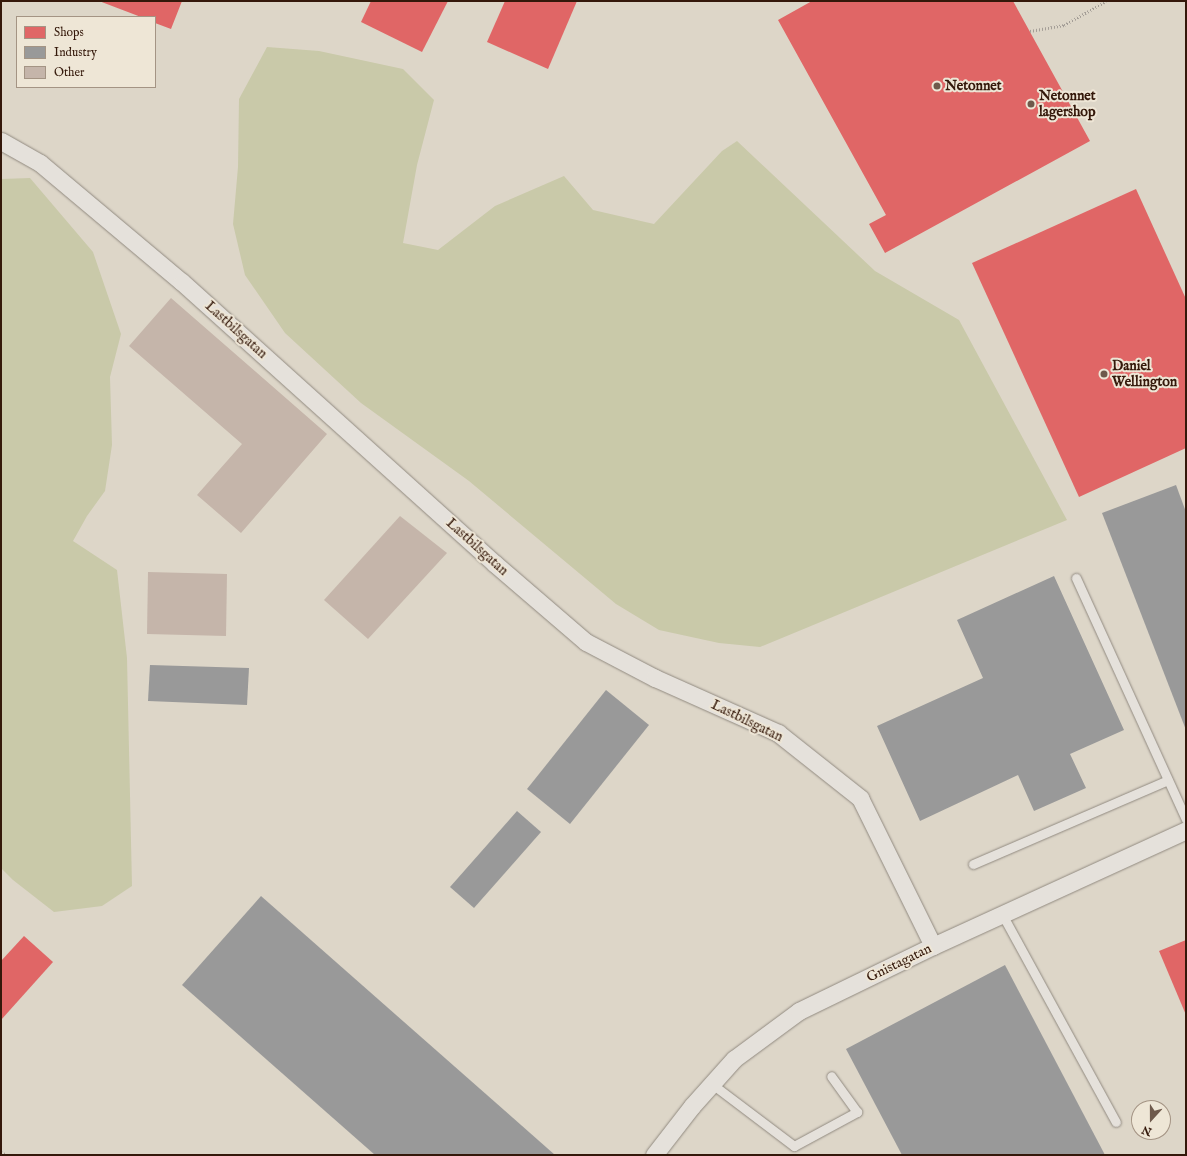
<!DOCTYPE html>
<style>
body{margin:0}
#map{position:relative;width:1187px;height:1156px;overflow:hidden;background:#ddd6c8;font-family:"IM FELL English",serif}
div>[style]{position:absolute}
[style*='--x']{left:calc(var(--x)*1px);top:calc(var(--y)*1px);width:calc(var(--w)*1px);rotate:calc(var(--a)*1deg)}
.green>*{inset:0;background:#c9c9a9}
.shops>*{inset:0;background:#e06666}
.industry>*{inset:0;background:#999}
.building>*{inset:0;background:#c5b5aa}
.path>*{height:2.5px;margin-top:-1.25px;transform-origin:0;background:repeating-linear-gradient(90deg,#a49e97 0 1px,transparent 0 3px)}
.roads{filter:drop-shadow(0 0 1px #918a80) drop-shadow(0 0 1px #918a80)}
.service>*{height:9px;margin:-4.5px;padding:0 4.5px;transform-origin:4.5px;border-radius:4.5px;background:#e5e1db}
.minor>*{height:17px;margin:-8.5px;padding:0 8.5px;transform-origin:8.5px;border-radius:8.5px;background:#e5e1db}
.dots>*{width:11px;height:11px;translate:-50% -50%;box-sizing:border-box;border:2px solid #eee6d6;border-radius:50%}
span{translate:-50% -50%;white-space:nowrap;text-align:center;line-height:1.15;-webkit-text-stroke:4px #eee6d6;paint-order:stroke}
.poi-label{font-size:14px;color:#34180a;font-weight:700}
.left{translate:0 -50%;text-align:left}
.street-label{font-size:14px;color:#34180a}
.frame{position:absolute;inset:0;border:2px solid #34180a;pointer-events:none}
.legend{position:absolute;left:16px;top:16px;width:140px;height:72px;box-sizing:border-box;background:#eee6d6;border:1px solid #a49484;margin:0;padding:5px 7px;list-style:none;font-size:12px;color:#34180a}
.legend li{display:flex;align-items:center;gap:8px;height:20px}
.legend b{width:20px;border:1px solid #a49484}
.north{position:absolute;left:1131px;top:1100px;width:40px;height:40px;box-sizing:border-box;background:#eee6d6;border:1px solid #a49484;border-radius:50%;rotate:201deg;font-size:11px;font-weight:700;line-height:16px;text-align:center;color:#34180a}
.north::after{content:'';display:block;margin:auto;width:14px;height:18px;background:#6f5a4c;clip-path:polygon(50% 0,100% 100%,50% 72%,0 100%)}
</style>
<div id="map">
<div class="green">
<div style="clip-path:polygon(267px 47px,319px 51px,403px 69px,434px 100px,417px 165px,403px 243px,438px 250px,495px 206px,564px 176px,593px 210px,654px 224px,722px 151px,737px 141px,875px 271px,959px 320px,1067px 520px,760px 647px,719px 643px,659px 630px,616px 604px,469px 481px,361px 403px,285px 333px,245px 275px,233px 224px,238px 167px,239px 99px)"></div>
<div style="clip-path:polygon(30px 178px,93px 252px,121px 334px,110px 377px,112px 445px,105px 491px,87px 516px,73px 541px,117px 570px,127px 658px,132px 886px,102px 906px,54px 912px,13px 880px,1px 868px,1px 179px)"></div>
</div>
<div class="shops">
<div style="clip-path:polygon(99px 1px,182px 1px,171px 29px,155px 23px,155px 17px,141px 17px)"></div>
<div style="clip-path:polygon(371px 1px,448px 1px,422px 52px,361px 22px)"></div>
<div style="clip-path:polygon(505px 1px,577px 1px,548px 69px,487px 42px)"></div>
<div style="clip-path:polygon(812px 1px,1013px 1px,1090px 141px,885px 253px,869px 224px,886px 215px,778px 20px)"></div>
<div style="clip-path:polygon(1136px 189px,1186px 299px,1186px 448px,1079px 497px,972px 263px)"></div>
<div style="clip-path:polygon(24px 936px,53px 962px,1px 1020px,1px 961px)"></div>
<div style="clip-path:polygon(1186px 940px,1186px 1015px,1159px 951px)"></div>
</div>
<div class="industry">
<div style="clip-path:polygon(1176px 485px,1186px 512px,1186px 730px,1102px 513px)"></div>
<div style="clip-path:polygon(1054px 576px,1124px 730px,1070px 754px,1086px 788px,1034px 811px,1018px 775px,920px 821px,877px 726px,983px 678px,957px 620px)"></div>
<div style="clip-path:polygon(150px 665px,249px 668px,247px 705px,148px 701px)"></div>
<div style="clip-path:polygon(606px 690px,649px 725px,570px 824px,527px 789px)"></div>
<div style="clip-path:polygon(517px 811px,541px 832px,474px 908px,450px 887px)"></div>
<div style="clip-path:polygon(261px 896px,555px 1155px,375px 1155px,182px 985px)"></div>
<div style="clip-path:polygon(1005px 965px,1105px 1155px,902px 1155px,846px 1049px)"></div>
</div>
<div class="building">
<div style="clip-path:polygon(171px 298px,327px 434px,241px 533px,197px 495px,242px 444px,129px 346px)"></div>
<div style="clip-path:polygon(400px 516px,447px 553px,368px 639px,324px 600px)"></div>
<div style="clip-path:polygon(148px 572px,227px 574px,226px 636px,147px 634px)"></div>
</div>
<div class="path">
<div style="--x:1030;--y:31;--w:35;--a:-10"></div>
<div style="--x:1064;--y:25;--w:48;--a:-29.7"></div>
<div style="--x:1;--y:1152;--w:7;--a:27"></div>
</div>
<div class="roads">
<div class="service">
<div style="--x:1076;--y:578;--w:265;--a:65.5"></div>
<div style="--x:973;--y:864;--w:212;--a:-23.3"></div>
<div style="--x:1002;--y:914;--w:237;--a:61.3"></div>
<div style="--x:712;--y:1084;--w:103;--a:37.1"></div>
<div style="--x:794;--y:1146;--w:72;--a:-28.4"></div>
<div style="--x:857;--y:1112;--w:44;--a:-125.8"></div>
</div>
<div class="minor">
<div style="--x:1;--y:141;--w:45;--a:29.4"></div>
<div style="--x:40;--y:163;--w:185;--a:40"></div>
<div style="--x:182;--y:282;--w:420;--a:42"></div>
<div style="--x:494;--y:563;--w:121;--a:40.7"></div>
<div style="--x:586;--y:642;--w:78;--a:27.6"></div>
<div style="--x:655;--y:678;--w:135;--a:24.1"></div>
<div style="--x:778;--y:733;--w:105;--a:38.4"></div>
<div style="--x:860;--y:798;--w:165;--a:63.7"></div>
<div style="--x:654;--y:1155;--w:62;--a:-52.2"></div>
<div style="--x:692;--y:1106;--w:63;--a:-48.2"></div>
<div style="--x:734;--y:1059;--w:81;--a:-36.4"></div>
<div style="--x:799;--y:1011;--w:149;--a:-25.9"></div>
<div style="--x:933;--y:946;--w:278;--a:-24.6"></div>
</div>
</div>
<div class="dots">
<div style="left:937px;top:86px;background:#6f5a4c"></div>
<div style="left:1031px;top:104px;background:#6f5a4c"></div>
<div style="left:1104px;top:374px;background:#6f5a4c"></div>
</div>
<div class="poi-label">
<span class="left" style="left:945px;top:86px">Netonnet</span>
<span class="left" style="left:1039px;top:104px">Netonnet<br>lagershop</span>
<span class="left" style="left:1112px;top:374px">Daniel<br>Wellington</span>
</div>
<div class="street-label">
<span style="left:236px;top:330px;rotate:42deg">Lastbilsgatan</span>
<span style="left:477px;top:547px;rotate:42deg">Lastbilsgatan</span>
<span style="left:747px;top:721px;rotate:26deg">Lastbilsgatan</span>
<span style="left:899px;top:963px;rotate:-26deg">Gnistagatan</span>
</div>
<div class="frame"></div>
<ul class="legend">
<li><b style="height:11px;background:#e06666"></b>Shops</li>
<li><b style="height:11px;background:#999"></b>Industry</li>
<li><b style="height:11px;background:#c5b5aa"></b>Other</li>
</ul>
<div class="north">N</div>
</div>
